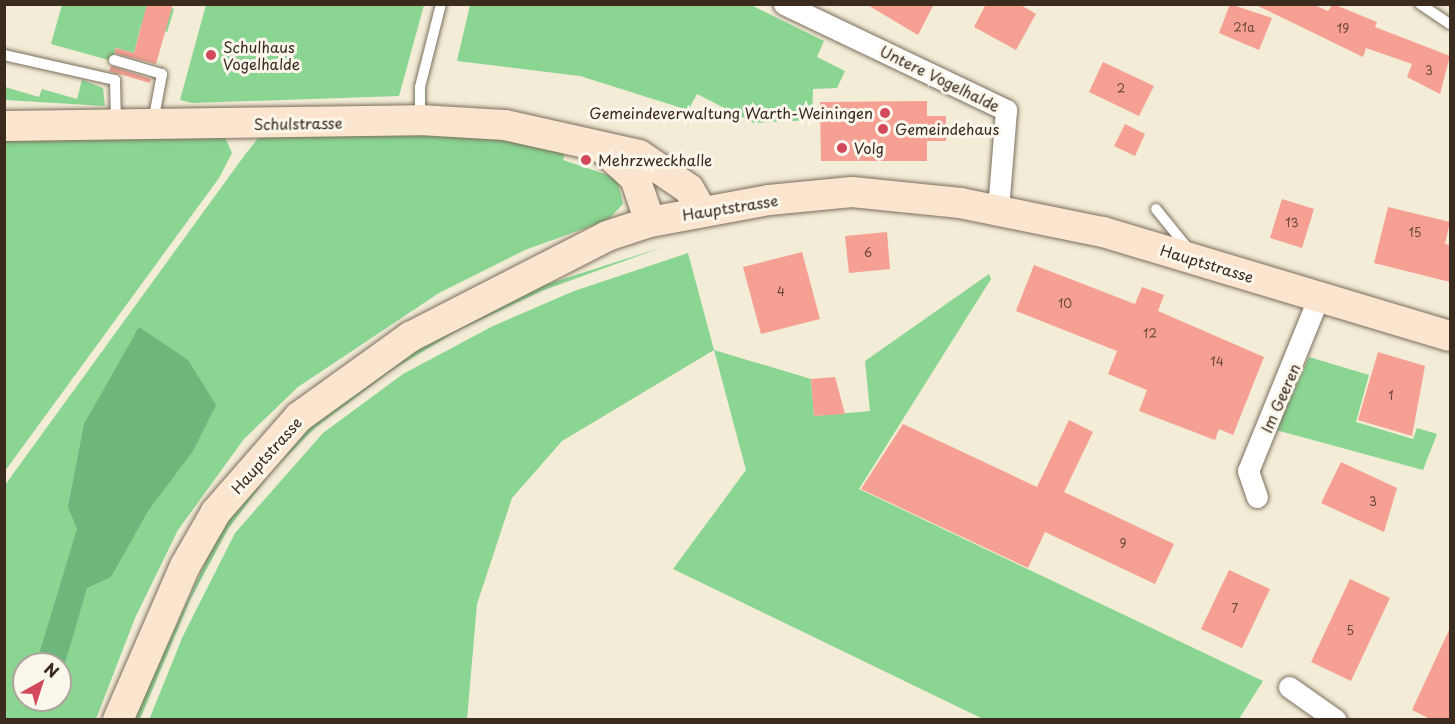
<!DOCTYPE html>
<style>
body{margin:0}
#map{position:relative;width:1455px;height:724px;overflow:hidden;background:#f3ecd6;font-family:"Playpen Sans",sans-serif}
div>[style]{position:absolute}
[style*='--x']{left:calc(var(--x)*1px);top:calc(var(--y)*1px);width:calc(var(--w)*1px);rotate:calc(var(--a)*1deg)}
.green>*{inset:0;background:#8ad592}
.forest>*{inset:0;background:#6fb67c}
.building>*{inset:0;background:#f5a092}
.roads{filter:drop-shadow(0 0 2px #7b6e5e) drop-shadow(0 0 2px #7b6e5e)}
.lane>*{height:10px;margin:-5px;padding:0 5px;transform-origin:5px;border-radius:5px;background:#fff}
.street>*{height:21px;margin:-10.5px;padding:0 10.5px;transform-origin:10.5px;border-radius:10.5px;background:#fff}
.secondary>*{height:30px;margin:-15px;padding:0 15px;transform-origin:15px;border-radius:15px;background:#fce5cf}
.dots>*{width:16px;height:16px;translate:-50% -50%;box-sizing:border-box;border:3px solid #fbf7ec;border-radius:50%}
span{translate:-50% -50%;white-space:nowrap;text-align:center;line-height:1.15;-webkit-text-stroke:6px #fbf7ec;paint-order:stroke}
.number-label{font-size:12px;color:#6a483b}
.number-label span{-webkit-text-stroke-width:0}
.poi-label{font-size:15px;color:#3b2a1e}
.left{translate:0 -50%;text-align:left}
.right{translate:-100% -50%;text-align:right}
.street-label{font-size:15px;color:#3b2a1e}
.frame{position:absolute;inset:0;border:6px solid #3b2a1e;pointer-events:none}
.north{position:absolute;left:12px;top:652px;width:60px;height:60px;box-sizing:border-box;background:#fbf7ec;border:2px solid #aea59a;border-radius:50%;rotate:39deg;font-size:16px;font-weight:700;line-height:24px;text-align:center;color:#3b2a1e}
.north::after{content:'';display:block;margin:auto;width:21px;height:27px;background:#d1495b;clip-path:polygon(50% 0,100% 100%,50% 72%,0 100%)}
</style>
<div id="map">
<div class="green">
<div style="clip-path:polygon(158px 4px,174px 9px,167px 32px,141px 25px,134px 53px,116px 48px,112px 61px,51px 44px,62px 5px)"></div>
<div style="clip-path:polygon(206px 5px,206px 4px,424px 5px,399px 96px,192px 103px,180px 100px)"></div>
<div style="clip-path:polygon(751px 5px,824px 41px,817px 57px,845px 71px,837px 88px,813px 89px,812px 120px,754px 123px,697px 94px,688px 110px,580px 76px,457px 61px,470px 5px)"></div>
<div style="clip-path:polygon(82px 80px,103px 88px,105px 106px,5px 100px,5px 87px,39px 97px,42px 89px,77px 99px)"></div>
<div style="clip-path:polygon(evenodd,446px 133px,509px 139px,565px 153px,563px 160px,617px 178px,623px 204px,608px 220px,525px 250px,439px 293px,298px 387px,244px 439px,178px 530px,135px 618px,96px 719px,5px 720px,5px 485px,244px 156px,259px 137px,446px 133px,24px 664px,60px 664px,60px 700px,24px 700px,24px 664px)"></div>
<div style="clip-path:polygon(225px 137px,232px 153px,219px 178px,5px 471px,5px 138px)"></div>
<div style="clip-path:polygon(663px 247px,544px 290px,457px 331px,392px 370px,315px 428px,272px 471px,228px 529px,190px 600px,140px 719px,133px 720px,217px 537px,233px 514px,314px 422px,401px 358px,532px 289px)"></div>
<div style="clip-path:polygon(688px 253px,714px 350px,811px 379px,814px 416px,870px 411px,865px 361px,989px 274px,991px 279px,859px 489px,1263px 681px,1239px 719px,983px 719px,673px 569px,746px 470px,714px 350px,562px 441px,512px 498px,477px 604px,467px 719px,149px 720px,182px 638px,235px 533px,323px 433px,403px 374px,493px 326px,574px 291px)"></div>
<div style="clip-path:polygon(1309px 357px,1369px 375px,1356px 422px,1413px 439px,1417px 428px,1437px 434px,1423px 470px,1276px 430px)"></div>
</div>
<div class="forest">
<div style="clip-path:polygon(139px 327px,188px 360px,216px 405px,193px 451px,148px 511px,111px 577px,87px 588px,61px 677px,60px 664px,51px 664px,40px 651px,77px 529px,68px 507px,84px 424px)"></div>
</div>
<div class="building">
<div style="clip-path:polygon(147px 4px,173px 4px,156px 64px,114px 53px,116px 48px,134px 53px)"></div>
<div style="clip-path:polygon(866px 4px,934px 4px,918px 35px)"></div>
<div style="clip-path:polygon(986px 4px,1019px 4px,1036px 14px,1016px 50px,974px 27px)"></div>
<div style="clip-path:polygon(1230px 4px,1272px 18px,1259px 50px,1219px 33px)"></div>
<div style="clip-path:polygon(1254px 4px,1312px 4px,1328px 11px,1333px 4px,1377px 22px,1375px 27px,1450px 56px,1440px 94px,1407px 77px,1412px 64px,1366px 48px,1363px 57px)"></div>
<div style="clip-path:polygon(1103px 62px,1154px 86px,1139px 116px,1089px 92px)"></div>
<div style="clip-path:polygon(111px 66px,151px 79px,150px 83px,109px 71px)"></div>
<div style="clip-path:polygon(927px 101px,927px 116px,946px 116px,946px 141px,927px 141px,927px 161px,821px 161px,820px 102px)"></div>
<div style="clip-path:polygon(1125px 124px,1145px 134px,1135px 156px,1114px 146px)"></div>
<div style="clip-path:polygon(1282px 199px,1314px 209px,1302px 248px,1270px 238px)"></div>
<div style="clip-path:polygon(1388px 207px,1450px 222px,1445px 244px,1450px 245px,1450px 282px,1374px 263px)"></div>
<div style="clip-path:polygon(887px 232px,890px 269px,849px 273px,845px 236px)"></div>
<div style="clip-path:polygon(802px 252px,820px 319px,761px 334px,743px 267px)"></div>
<div style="clip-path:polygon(1034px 265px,1135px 304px,1142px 287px,1164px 295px,1158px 311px,1264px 357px,1233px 435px,1219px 429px,1215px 440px,1139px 411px,1147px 390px,1108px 374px,1117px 351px,1016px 311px)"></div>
<div style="clip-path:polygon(1378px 352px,1425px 366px,1412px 436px,1358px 420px)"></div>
<div style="clip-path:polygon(835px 377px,845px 414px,814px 416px,811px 379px)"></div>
<div style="clip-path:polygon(1069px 420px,1093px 432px,1064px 492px,1174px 544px,1155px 584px,1045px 532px,1028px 568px,861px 489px,903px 424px,1037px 487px)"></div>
<div style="clip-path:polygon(1341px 462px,1397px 488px,1384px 532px,1321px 503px)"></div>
<div style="clip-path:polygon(1229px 570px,1270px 589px,1242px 648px,1201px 629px)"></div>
<div style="clip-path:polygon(1350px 579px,1390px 598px,1351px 681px,1311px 662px)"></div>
<div style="clip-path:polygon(1450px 628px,1450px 720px,1432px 720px,1412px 710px)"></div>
</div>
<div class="roads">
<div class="lane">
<div style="--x:1420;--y:4;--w:36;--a:34"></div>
<div style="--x:4;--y:55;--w:114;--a:12.7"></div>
<div style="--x:115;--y:80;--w:43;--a:88.7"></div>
<div style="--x:114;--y:60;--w:50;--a:16.3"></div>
<div style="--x:162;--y:74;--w:49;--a:100.6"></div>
<div style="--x:420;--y:119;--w:32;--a:-90"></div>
<div style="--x:420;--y:87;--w:86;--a:-75.8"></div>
<div style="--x:1156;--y:209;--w:54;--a:51"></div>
</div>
<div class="street">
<div style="--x:784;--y:4;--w:246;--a:25.5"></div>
<div style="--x:1006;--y:110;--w:99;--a:94.6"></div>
<div style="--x:1257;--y:497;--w:28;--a:-109"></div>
<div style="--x:1248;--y:471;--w:186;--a:-67.9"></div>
<div style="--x:1289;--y:687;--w:57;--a:35.1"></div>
</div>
<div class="secondary">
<div style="--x:4;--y:126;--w:416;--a:-0.8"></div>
<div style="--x:420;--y:120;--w:85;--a:3.4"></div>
<div style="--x:505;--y:125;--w:137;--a:12.6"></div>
<div style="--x:639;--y:155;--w:60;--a:34.2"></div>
<div style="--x:689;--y:189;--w:24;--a:60"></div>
<div style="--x:603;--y:149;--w:43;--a:42.2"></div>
<div style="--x:635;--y:178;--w:46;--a:71.2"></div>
<div style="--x:118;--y:720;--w:168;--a:-66.5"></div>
<div style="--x:185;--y:566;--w:62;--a:-60.1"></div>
<div style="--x:216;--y:512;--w:126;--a:-48.9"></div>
<div style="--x:299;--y:417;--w:137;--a:-35.8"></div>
<div style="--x:410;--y:337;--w:221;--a:-27.1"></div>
<div style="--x:607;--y:236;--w:45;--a:-18"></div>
<div style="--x:650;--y:222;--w:121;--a:-10.5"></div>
<div style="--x:769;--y:200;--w:83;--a:-5.5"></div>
<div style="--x:852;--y:192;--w:109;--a:5.8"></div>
<div style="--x:960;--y:203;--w:146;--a:11.5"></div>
<div style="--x:1103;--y:232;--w:362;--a:16.7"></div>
</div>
</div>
<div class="dots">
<div style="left:211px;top:55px;background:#d1495b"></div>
<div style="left:885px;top:113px;background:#d1495b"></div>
<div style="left:883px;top:129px;background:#d1495b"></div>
<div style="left:842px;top:148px;background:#d1495b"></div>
<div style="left:586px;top:160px;background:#d1495b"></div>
</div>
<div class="number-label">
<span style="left:1244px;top:28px">21a</span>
<span style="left:1343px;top:29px">19</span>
<span style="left:1429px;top:71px">3</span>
<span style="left:1121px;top:89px">2</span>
<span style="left:1292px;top:223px">13</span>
<span style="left:1415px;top:233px">15</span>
<span style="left:868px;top:253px">6</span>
<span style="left:781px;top:292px">4</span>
<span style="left:1065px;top:304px">10</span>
<span style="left:1150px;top:334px">12</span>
<span style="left:1217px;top:362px">14</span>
<span style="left:1391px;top:396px">1</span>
<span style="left:1373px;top:502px">3</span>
<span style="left:1123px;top:544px">9</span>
<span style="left:1235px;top:609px">7</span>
<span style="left:1350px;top:631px">5</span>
</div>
<div class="poi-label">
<span class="left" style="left:223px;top:55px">Schulhaus<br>Vogelhalde</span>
<span class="right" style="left:873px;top:113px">Gemeindeverwaltung Warth-Weiningen</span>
<span class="left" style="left:895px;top:129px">Gemeindehaus</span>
<span class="left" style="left:854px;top:148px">Volg</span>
<span class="left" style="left:598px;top:160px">Mehrzweckhalle</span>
</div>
<div class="street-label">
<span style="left:940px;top:78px;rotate:26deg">Untere Vogelhalde</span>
<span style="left:298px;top:123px;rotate:-1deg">Schulstrasse</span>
<span style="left:730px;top:207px;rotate:-9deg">Hauptstrasse</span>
<span style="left:1207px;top:263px;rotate:17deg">Hauptstrasse</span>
<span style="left:1280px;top:398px;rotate:-66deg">Im Geeren</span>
<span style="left:266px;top:455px;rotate:-48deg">Hauptstrasse</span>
</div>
<div class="frame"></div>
<div class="north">N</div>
</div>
